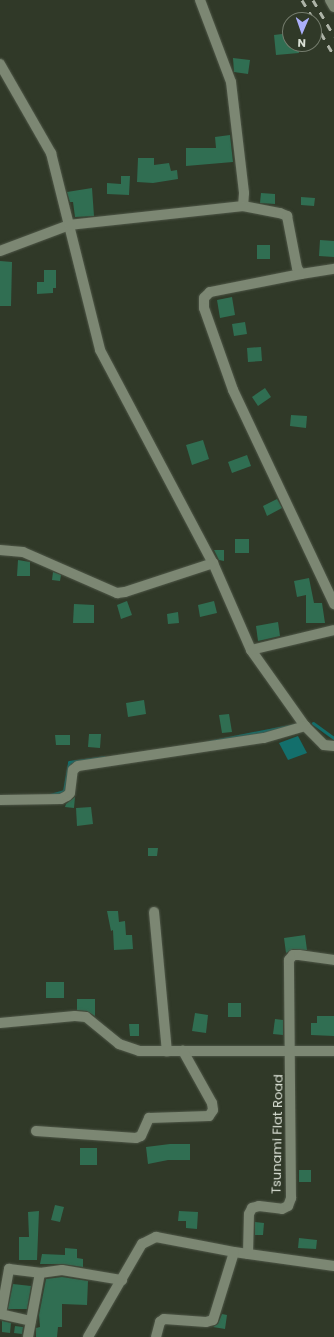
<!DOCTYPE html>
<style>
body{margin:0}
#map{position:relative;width:334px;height:1337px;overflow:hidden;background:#303928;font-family:Poppins,sans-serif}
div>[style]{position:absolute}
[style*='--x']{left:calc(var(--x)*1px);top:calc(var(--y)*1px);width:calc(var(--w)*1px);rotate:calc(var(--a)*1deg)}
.water>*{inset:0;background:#136f6c}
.stream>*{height:3px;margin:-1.5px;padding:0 1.5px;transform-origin:1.5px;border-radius:1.5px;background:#136f6c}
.building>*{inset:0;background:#306e52}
.roads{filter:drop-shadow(0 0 1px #4e5647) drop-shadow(0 0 1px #4e5647)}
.minor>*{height:10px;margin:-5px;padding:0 5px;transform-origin:5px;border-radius:5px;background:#7c8773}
.rail>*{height:3px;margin-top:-1.5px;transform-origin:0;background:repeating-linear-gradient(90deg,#aeb4a8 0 7px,transparent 0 14px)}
span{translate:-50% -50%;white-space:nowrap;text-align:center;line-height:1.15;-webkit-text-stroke:3px #303928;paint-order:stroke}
.street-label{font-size:13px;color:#dae0d5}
.north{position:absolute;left:282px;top:12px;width:40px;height:40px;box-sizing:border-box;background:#303928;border:1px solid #747c6d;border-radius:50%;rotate:182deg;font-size:11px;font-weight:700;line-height:16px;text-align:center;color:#dae0d5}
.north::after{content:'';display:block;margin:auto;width:14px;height:18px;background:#abaffb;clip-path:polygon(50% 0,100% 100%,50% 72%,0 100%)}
</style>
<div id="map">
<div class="water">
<div style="clip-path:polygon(298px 736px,307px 753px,288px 760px,279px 743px)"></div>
</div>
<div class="stream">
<div style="--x:313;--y:723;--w:26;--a:36"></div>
<div style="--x:208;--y:742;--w:88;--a:-11.2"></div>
<div style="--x:50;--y:795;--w:15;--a:-16"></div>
<div style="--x:64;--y:791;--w:29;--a:-80"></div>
<div style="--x:69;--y:762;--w:35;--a:-8"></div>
</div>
<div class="building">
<div style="clip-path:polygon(290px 33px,290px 44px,298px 44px,299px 53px,276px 55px,274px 35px)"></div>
<div style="clip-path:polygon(233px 58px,250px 60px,248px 74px,234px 72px)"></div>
<div style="clip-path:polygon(230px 135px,233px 162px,186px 166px,186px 148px,216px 148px,215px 137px)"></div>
<div style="clip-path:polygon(138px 158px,154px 158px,154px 165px,169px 163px,171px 171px,177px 170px,178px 179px,153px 183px,137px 182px)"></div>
<div style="clip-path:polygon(121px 176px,130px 176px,129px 195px,107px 194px,107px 183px,121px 184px)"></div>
<div style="clip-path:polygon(92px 188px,94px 216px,75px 217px,73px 202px,70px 202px,67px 192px)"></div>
<div style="clip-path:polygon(261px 193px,275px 194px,275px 204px,260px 203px)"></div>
<div style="clip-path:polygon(301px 197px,315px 198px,314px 206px,301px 205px)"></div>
<div style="clip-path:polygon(320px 240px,334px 241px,334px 257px,319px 256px)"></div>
<div style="clip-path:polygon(257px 245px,270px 245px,270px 259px,257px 259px)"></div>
<div style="clip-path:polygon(0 261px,12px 262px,11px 306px,0 306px)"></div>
<div style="clip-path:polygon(44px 270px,56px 270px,56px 288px,53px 288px,53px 293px,37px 294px,37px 282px,44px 282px)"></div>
<div style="clip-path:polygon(232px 297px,235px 315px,220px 318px,217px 300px)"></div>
<div style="clip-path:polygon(245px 322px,247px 334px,234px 336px,232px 324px)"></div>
<div style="clip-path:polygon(261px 347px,262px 361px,248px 362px,247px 348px)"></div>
<div style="clip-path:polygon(265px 388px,271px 397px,258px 406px,252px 397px)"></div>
<div style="clip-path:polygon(291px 415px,307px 416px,306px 428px,290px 426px)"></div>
<div style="clip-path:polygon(203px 440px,209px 459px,192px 465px,186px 445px)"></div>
<div style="clip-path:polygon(247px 455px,251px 466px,232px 473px,228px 462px)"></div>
<div style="clip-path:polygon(277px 499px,282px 508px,267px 516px,263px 506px)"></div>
<div style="clip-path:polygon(235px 539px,249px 539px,249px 553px,235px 553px)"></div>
<div style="clip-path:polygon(214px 550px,224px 550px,224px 561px,219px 560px)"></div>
<div style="clip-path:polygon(18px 560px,30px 562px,30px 576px,17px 576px)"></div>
<div style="clip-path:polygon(53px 572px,61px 575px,60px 581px,52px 580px)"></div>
<div style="clip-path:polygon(309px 578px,314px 603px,322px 603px,325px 623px,306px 623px,306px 595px,297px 597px,294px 581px)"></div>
<div style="clip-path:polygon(127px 601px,132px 615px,121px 619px,117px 605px)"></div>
<div style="clip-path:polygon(214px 601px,217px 613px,200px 617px,198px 605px)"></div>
<div style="clip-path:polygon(74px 604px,94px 605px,94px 623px,73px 623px)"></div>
<div style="clip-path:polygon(178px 612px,179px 623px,168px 624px,167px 614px)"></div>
<div style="clip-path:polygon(278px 622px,280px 636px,258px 641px,256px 626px)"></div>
<div style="clip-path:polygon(144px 700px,146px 714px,128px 717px,126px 703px)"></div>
<div style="clip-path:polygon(229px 714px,232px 732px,222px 733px,219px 715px)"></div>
<div style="clip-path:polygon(89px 734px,101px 734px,100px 748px,88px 747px)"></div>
<div style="clip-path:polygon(55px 735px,70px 735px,70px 745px,56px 745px)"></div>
<div style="clip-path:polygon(75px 797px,74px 808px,65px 807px,66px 804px)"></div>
<div style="clip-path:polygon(91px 807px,93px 824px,77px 826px,76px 808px)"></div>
<div style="clip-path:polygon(148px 848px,158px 848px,157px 856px,148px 856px)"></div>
<div style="clip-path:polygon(107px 911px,118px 911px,119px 922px,125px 921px,126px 935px,132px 935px,133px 949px,114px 950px,113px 930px,111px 931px)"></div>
<div style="clip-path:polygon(305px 935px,307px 950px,293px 949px,286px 953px,284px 938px)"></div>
<div style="clip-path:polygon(46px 982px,64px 982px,64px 998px,46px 998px)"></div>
<div style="clip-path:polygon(77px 999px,95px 999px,95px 1016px,87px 1011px,77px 1010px)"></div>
<div style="clip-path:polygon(228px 1003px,241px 1003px,241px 1017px,228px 1017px)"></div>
<div style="clip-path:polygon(195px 1013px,208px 1015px,206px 1033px,192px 1031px)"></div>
<div style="clip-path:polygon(317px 1016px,334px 1016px,334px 1036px,311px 1035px,311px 1023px,317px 1023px)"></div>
<div style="clip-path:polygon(275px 1019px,283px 1020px,283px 1035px,273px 1034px)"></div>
<div style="clip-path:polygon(129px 1024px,139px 1024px,139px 1036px,130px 1036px)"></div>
<div style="clip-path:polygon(170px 1144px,190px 1144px,190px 1160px,168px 1160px,148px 1164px,146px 1147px)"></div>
<div style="clip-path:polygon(80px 1148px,97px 1148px,97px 1165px,80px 1165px)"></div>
<div style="clip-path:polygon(299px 1170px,311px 1170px,311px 1182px,299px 1182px)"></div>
<div style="clip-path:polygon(55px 1205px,64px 1207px,60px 1222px,51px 1220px)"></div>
<div style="clip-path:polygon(39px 1211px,37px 1260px,19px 1260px,19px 1237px,29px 1237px,28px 1212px)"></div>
<div style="clip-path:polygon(179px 1211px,198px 1212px,197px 1229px,186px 1228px,186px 1221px,178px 1221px)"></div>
<div style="clip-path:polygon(255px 1222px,264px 1223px,263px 1235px,255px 1235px)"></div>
<div style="clip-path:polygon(299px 1238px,317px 1240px,316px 1249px,298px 1248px)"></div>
<div style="clip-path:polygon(65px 1248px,77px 1249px,77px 1258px,83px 1259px,83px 1267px,63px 1264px,40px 1264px,42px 1254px,65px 1255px)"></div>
<div style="clip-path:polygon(62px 1277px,88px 1281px,87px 1305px,62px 1304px,62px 1327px,58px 1327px,57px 1337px,36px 1337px,36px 1328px,40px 1327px,39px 1315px,46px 1279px)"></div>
<div style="clip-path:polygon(13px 1284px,31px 1286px,27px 1309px,8px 1309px)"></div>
<div style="clip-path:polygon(222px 1314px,227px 1315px,225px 1329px,213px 1327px,218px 1324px)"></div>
<div style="clip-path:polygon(2px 1321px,11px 1323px,10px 1333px,2px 1332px)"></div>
<div style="clip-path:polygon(15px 1326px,23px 1327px,22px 1334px,14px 1333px)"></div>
</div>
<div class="roads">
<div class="minor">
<div style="--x:200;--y:0;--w:88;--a:69.3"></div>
<div style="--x:231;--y:82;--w:112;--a:83.3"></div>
<div style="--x:244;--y:193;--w:13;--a:94"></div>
<div style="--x:243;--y:206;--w:38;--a:11"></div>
<div style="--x:280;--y:213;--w:8;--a:23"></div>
<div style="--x:287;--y:216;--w:53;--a:79.1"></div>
<div style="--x:297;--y:268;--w:7;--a:56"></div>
<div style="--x:301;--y:274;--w:33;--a:-9"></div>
<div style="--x:330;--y:0;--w:8;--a:60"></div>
<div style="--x:0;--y:64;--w:103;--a:60.2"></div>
<div style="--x:51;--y:153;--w:203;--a:76"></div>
<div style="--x:100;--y:350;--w:241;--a:62.1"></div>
<div style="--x:213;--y:563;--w:95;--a:66.4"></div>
<div style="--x:251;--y:650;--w:93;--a:54.6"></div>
<div style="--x:305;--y:726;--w:27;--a:45"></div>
<div style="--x:324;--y:745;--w:10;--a:6"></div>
<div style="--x:0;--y:251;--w:74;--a:-20.6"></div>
<div style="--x:69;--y:225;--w:175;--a:-6.2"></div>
<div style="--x:301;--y:274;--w:93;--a:168.8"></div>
<div style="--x:210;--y:292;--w:8;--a:135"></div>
<div style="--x:204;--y:298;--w:10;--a:90"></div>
<div style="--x:204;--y:308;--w:87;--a:70.5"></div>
<div style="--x:233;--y:390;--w:237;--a:64.7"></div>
<div style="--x:0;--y:550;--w:23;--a:5"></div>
<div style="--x:23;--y:552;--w:103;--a:23.6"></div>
<div style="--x:117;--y:593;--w:8;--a:-7"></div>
<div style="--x:125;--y:592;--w:93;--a:-18.2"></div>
<div style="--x:251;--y:650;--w:85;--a:-13.5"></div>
<div style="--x:0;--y:800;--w:61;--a:-0.9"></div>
<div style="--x:61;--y:799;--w:7;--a:-27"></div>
<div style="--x:67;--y:796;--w:4;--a:-45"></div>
<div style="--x:70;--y:793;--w:23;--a:-83"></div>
<div style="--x:73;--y:770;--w:6;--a:-39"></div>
<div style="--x:78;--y:766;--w:188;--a:-8.6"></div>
<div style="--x:264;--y:738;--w:43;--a:-16.3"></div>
<div style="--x:154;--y:912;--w:140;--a:84.7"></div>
<div style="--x:0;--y:1023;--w:75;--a:-5.3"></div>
<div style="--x:75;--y:1016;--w:11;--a:5"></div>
<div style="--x:86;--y:1017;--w:43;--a:39.3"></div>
<div style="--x:119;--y:1044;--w:21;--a:19"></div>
<div style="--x:139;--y:1051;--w:195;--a:0"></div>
<div style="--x:36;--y:1131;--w:100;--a:4"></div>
<div style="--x:136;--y:1138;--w:5;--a:-22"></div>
<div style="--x:141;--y:1136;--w:20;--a:-66"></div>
<div style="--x:149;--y:1118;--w:60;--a:-1.9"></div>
<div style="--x:209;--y:1116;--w:7;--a:-56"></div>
<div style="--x:213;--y:1110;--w:7;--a:-98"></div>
<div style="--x:212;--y:1103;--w:60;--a:-119.1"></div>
<div style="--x:248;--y:1254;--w:40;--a:-88.6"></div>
<div style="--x:249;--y:1214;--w:7;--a:-63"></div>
<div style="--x:252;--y:1208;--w:7;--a:-16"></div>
<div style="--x:259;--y:1206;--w:23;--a:7"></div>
<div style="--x:282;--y:1209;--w:7;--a:-27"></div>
<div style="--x:288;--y:1206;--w:9;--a:-69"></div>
<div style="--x:291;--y:1198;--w:238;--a:-90.5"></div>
<div style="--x:289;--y:960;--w:6;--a:-51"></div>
<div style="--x:293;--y:955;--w:6;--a:0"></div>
<div style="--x:299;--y:955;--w:35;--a:8"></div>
<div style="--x:31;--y:1321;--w:31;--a:-167"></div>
<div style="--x:1;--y:1314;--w:46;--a:-79.9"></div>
<div style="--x:9;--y:1269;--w:31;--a:7"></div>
<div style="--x:40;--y:1273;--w:22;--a:-8"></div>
<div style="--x:62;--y:1270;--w:61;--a:9.5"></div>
<div style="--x:28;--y:1337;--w:65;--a:-79.4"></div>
<div style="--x:88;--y:1337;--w:108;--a:-59.9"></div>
<div style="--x:142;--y:1244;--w:16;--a:-27"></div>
<div style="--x:156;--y:1237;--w:79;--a:10.9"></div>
<div style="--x:234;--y:1252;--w:101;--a:8"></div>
<div style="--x:156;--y:1337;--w:16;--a:-75"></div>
<div style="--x:160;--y:1322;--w:5;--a:-37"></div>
<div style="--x:164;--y:1319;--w:42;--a:4.1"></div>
<div style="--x:206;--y:1322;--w:7;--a:-16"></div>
<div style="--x:213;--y:1320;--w:71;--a:-72.8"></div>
</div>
</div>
<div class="rail">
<div style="--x:302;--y:0;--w:23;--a:59"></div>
<div style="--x:313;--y:0;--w:42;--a:59.7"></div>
<div style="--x:314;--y:21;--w:39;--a:60"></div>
</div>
<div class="street-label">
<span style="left:278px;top:1134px;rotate:-89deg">Tsunami Flat Road</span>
</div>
<div class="north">N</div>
</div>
